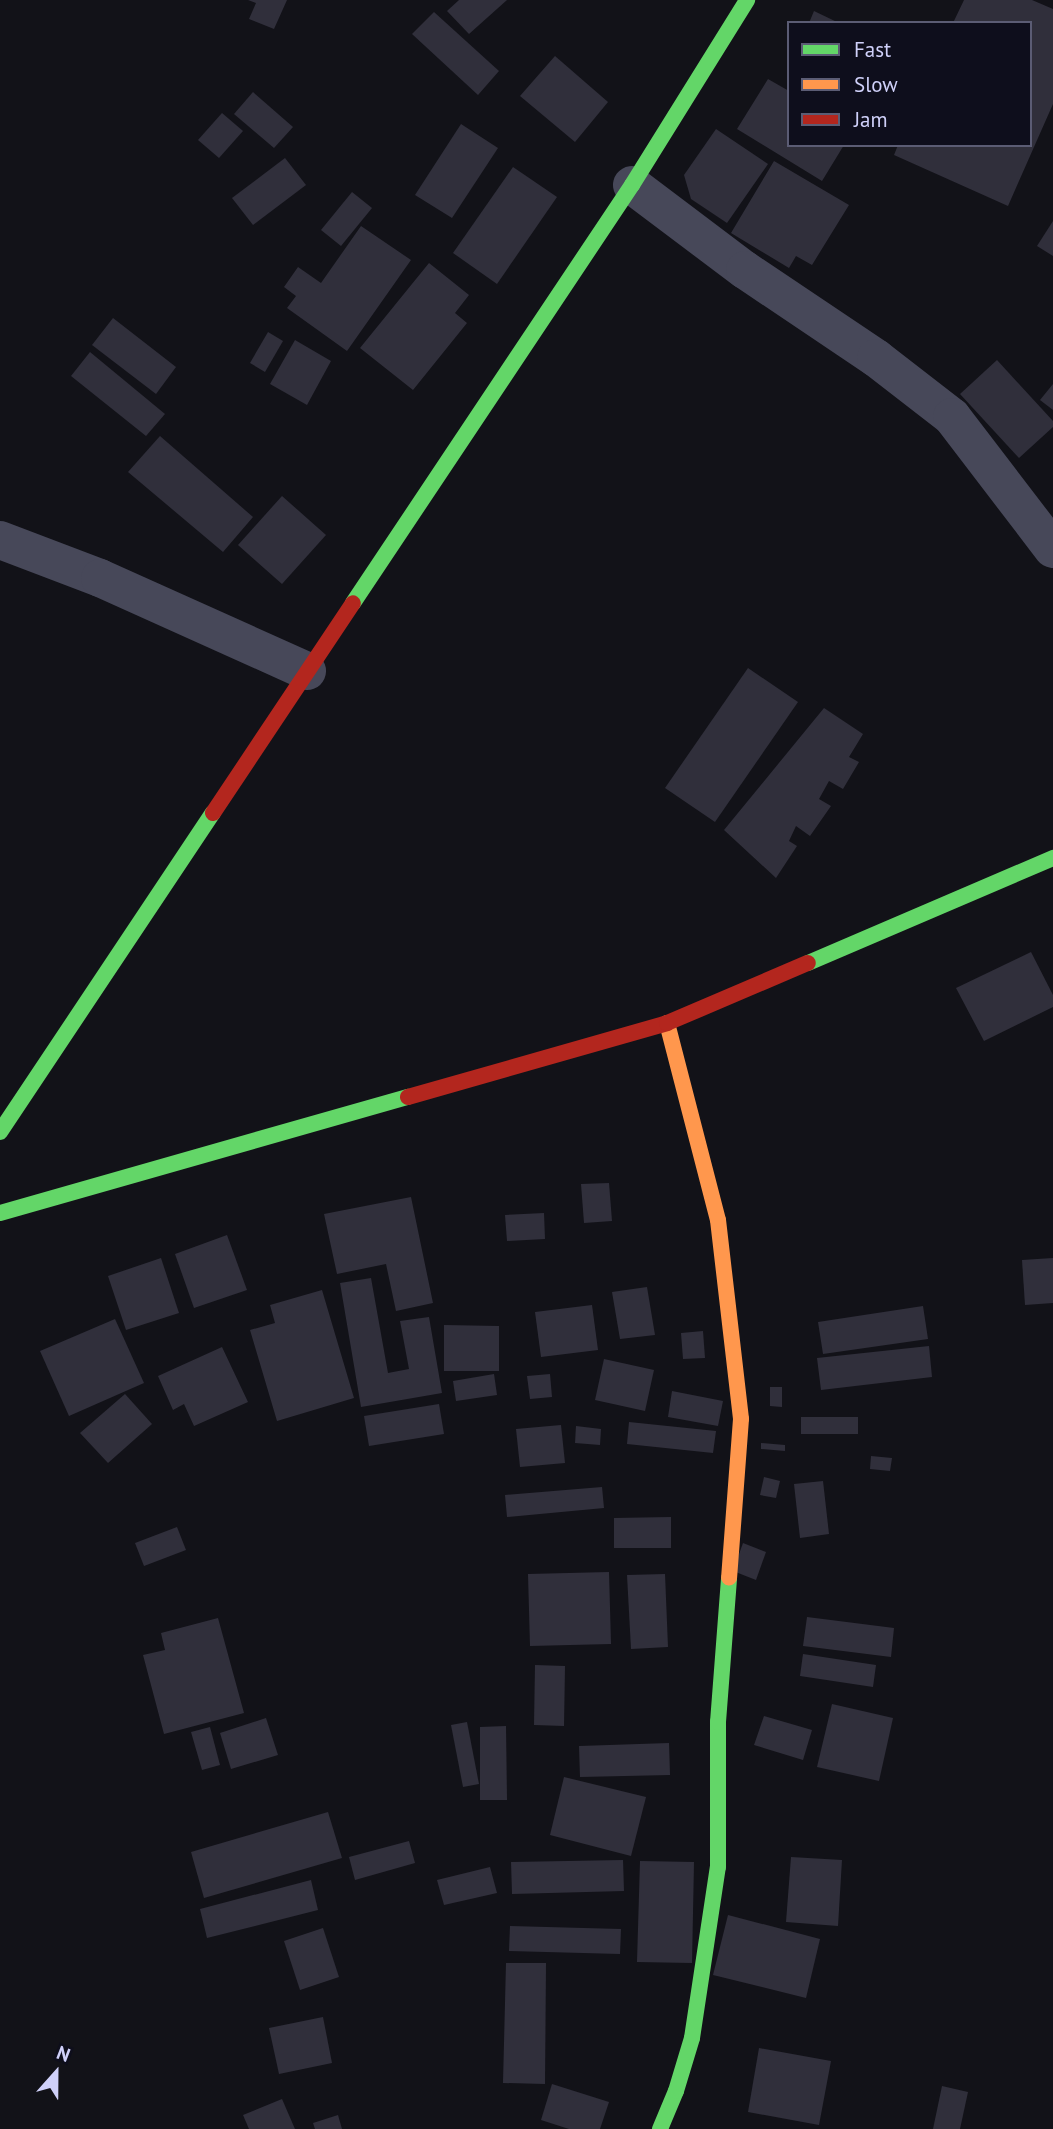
<!DOCTYPE html>
<style>
body{margin:0}
#map{position:relative;width:1053px;height:2129px;overflow:hidden;background:#121218;font-family:"PT Sans",sans-serif}
div>[style]{position:absolute}
[style*='--x']{left:calc(var(--x)*1px);top:calc(var(--y)*1px);width:calc(var(--w)*1px);rotate:calc(var(--a)*1deg)}
.building>*{inset:0;background:#302f3b}
.street>*{height:38px;margin:-19px;padding:0 19px;transform-origin:19px;border-radius:19px;background:#474859}
.fast>*{height:16px;margin:-8px;padding:0 8px;transform-origin:8px;border-radius:8px;background:#63d668}
.slow>*{height:16px;margin:-8px;padding:0 8px;transform-origin:8px;border-radius:8px;background:#ff974d}
.jam>*{height:16px;margin:-8px;padding:0 8px;transform-origin:8px;border-radius:8px;background:#b3261e}
span{translate:-50% -50%;white-space:nowrap;text-align:center;line-height:1.15;-webkit-text-stroke:6px #0e0e1c;paint-order:stroke}
.legend{position:absolute;left:787px;top:21px;width:245px;height:126px;box-sizing:border-box;background:#0e0e1c;border:2px solid #5b5c74;margin:0;padding:9px 12px;list-style:none;font-size:21px;color:#cfd0f9}
.legend li{display:flex;align-items:center;gap:14px;height:35px}
.legend b{width:35px;border:2px solid #5b5c74}
.north{position:absolute;left:21px;top:2038px;width:70px;height:70px;-webkit-text-stroke:5px #0e0e1c;paint-order:stroke;rotate:21deg;font-size:19px;font-weight:700;line-height:28px;text-align:center;color:#cfd0f9}
.north::after{content:'';display:block;margin:auto;width:24px;height:32px;background:#cfd0f9;clip-path:polygon(50% 0,100% 100%,50% 72%,0 100%)}
</style>
<div id="map">
<div class="building">
<div style="clip-path:polygon(248px 0,287px 0,274px 29px,249px 19px,256px 3px)"></div>
<div style="clip-path:polygon(459px 0,507px 0,469px 34px,447px 11px)"></div>
<div style="clip-path:polygon(964px 0,1032px 0,1053px 9px,1053px 104px,1008px 206px,894px 155px,898px 145px,1030px 145px,1030px 23px,953px 23px)"></div>
<div style="clip-path:polygon(814px 11px,839px 23px,809px 23px)"></div>
<div style="clip-path:polygon(434px 12px,499px 71px,478px 95px,412px 34px)"></div>
<div style="clip-path:polygon(555px 56px,608px 102px,575px 142px,520px 96px)"></div>
<div style="clip-path:polygon(768px 79px,789px 91px,789px 145px,844px 145px,822px 181px,737px 129px)"></div>
<div style="clip-path:polygon(253px 92px,293px 127px,274px 148px,234px 114px)"></div>
<div style="clip-path:polygon(222px 113px,243px 131px,219px 158px,198px 140px)"></div>
<div style="clip-path:polygon(461px 124px,498px 148px,452px 218px,415px 195px)"></div>
<div style="clip-path:polygon(716px 129px,768px 164px,727px 223px,691px 199px,684px 175px)"></div>
<div style="clip-path:polygon(285px 158px,306px 185px,253px 225px,232px 198px)"></div>
<div style="clip-path:polygon(774px 161px,849px 205px,812px 265px,796px 256px,789px 268px,731px 233px)"></div>
<div style="clip-path:polygon(513px 167px,557px 197px,497px 284px,453px 253px)"></div>
<div style="clip-path:polygon(352px 192px,372px 208px,341px 246px,321px 230px)"></div>
<div style="clip-path:polygon(1053px 221px,1053px 256px,1037px 246px)"></div>
<div style="clip-path:polygon(361px 226px,411px 260px,347px 351px,287px 308px,296px 296px,284px 287px,298px 267px,321px 283px)"></div>
<div style="clip-path:polygon(429px 263px,469px 295px,455px 313px,467px 323px,413px 390px,360px 348px)"></div>
<div style="clip-path:polygon(113px 318px,176px 367px,156px 394px,92px 345px)"></div>
<div style="clip-path:polygon(268px 332px,283px 341px,265px 372px,250px 363px)"></div>
<div style="clip-path:polygon(295px 340px,331px 361px,307px 405px,270px 384px)"></div>
<div style="clip-path:polygon(90px 352px,165px 414px,146px 436px,71px 376px)"></div>
<div style="clip-path:polygon(997px 360px,1053px 421px,1053px 427px,1019px 458px,960px 394px)"></div>
<div style="clip-path:polygon(1053px 384px,1053px 410px,1040px 400px)"></div>
<div style="clip-path:polygon(160px 436px,253px 517px,223px 552px,128px 472px)"></div>
<div style="clip-path:polygon(282px 496px,326px 535px,282px 584px,238px 545px)"></div>
<div style="clip-path:polygon(748px 668px,798px 702px,715px 822px,665px 788px)"></div>
<div style="clip-path:polygon(824px 708px,863px 734px,849px 757px,859px 762px,843px 789px,829px 781px,819px 799px,831px 806px,810px 836px,796px 826px,789px 841px,797px 846px,776px 878px,724px 830px)"></div>
<div style="clip-path:polygon(1031px 952px,1053px 995px,1053px 1007px,984px 1041px,956px 988px)"></div>
<div style="clip-path:polygon(609px 1183px,612px 1221px,584px 1223px,581px 1184px)"></div>
<div style="clip-path:polygon(411px 1197px,433px 1303px,396px 1311px,386px 1264px,337px 1274px,324px 1214px)"></div>
<div style="clip-path:polygon(544px 1213px,545px 1239px,507px 1241px,505px 1215px)"></div>
<div style="clip-path:polygon(227px 1235px,247px 1290px,194px 1308px,175px 1254px)"></div>
<div style="clip-path:polygon(161px 1258px,179px 1313px,126px 1330px,108px 1276px)"></div>
<div style="clip-path:polygon(1053px 1258px,1053px 1303px,1025px 1305px,1022px 1260px)"></div>
<div style="clip-path:polygon(371px 1278px,388px 1373px,409px 1369px,400px 1321px,429px 1317px,442px 1393px,361px 1407px,340px 1283px)"></div>
<div style="clip-path:polygon(647px 1287px,655px 1335px,620px 1339px,612px 1292px)"></div>
<div style="clip-path:polygon(322px 1290px,354px 1398px,277px 1421px,250px 1330px,275px 1323px,270px 1305px)"></div>
<div style="clip-path:polygon(592px 1305px,598px 1350px,541px 1357px,535px 1312px)"></div>
<div style="clip-path:polygon(923px 1306px,928px 1339px,823px 1354px,818px 1322px)"></div>
<div style="clip-path:polygon(115px 1319px,144px 1383px,69px 1416px,40px 1351px)"></div>
<div style="clip-path:polygon(444px 1325px,499px 1326px,499px 1371px,444px 1371px)"></div>
<div style="clip-path:polygon(703px 1331px,705px 1358px,683px 1359px,681px 1333px)"></div>
<div style="clip-path:polygon(929px 1346px,932px 1377px,821px 1390px,817px 1358px)"></div>
<div style="clip-path:polygon(222px 1347px,248px 1402px,194px 1426px,184px 1404px,173px 1410px,158px 1376px)"></div>
<div style="clip-path:polygon(604px 1359px,654px 1370px,645px 1411px,595px 1400px)"></div>
<div style="clip-path:polygon(494px 1374px,497px 1395px,456px 1401px,453px 1381px)"></div>
<div style="clip-path:polygon(550px 1374px,552px 1397px,530px 1399px,527px 1376px)"></div>
<div style="clip-path:polygon(770px 1387px,782px 1387px,782px 1407px,770px 1406px)"></div>
<div style="clip-path:polygon(672px 1391px,723px 1401px,718px 1426px,668px 1417px)"></div>
<div style="clip-path:polygon(125px 1394px,152px 1424px,108px 1463px,80px 1433px)"></div>
<div style="clip-path:polygon(439px 1404px,444px 1434px,369px 1446px,364px 1416px)"></div>
<div style="clip-path:polygon(801px 1417px,858px 1417px,858px 1434px,801px 1434px)"></div>
<div style="clip-path:polygon(629px 1422px,716px 1431px,713px 1453px,627px 1444px)"></div>
<div style="clip-path:polygon(561px 1425px,565px 1463px,520px 1467px,516px 1429px)"></div>
<div style="clip-path:polygon(576px 1426px,601px 1429px,600px 1445px,575px 1443px)"></div>
<div style="clip-path:polygon(761px 1443px,785px 1445px,785px 1451px,761px 1449px)"></div>
<div style="clip-path:polygon(871px 1456px,892px 1458px,890px 1471px,870px 1469px)"></div>
<div style="clip-path:polygon(764px 1477px,780px 1481px,776px 1498px,760px 1495px)"></div>
<div style="clip-path:polygon(823px 1481px,829px 1534px,800px 1538px,794px 1484px)"></div>
<div style="clip-path:polygon(602px 1487px,604px 1508px,507px 1517px,505px 1495px)"></div>
<div style="clip-path:polygon(671px 1517px,671px 1548px,614px 1548px,614px 1518px)"></div>
<div style="clip-path:polygon(177px 1527px,186px 1550px,144px 1566px,135px 1543px)"></div>
<div style="clip-path:polygon(743px 1543px,766px 1552px,756px 1580px,733px 1571px)"></div>
<div style="clip-path:polygon(609px 1572px,611px 1644px,530px 1646px,528px 1574px)"></div>
<div style="clip-path:polygon(665px 1574px,668px 1647px,631px 1649px,627px 1575px)"></div>
<div style="clip-path:polygon(807px 1617px,894px 1628px,891px 1657px,803px 1646px)"></div>
<div style="clip-path:polygon(218px 1618px,244px 1713px,164px 1734px,143px 1655px,165px 1650px,161px 1633px)"></div>
<div style="clip-path:polygon(803px 1654px,876px 1665px,873px 1687px,800px 1676px)"></div>
<div style="clip-path:polygon(535px 1665px,565px 1666px,564px 1726px,534px 1725px)"></div>
<div style="clip-path:polygon(832px 1704px,893px 1718px,879px 1781px,817px 1767px)"></div>
<div style="clip-path:polygon(764px 1716px,812px 1730px,803px 1760px,754px 1745px)"></div>
<div style="clip-path:polygon(266px 1718px,278px 1755px,231px 1769px,220px 1733px)"></div>
<div style="clip-path:polygon(467px 1722px,479px 1784px,463px 1787px,451px 1725px)"></div>
<div style="clip-path:polygon(506px 1726px,507px 1800px,480px 1800px,480px 1727px)"></div>
<div style="clip-path:polygon(210px 1727px,220px 1765px,202px 1770px,191px 1732px)"></div>
<div style="clip-path:polygon(669px 1743px,670px 1775px,580px 1777px,579px 1746px)"></div>
<div style="clip-path:polygon(564px 1777px,646px 1797px,631px 1856px,550px 1835px)"></div>
<div style="clip-path:polygon(328px 1812px,342px 1858px,204px 1898px,191px 1852px)"></div>
<div style="clip-path:polygon(409px 1841px,415px 1863px,355px 1880px,349px 1857px)"></div>
<div style="clip-path:polygon(791px 1857px,842px 1860px,838px 1926px,786px 1922px)"></div>
<div style="clip-path:polygon(623px 1860px,624px 1891px,512px 1894px,511px 1862px)"></div>
<div style="clip-path:polygon(640px 1861px,694px 1862px,692px 1963px,637px 1962px)"></div>
<div style="clip-path:polygon(490px 1867px,497px 1893px,444px 1905px,437px 1880px)"></div>
<div style="clip-path:polygon(311px 1880px,318px 1910px,207px 1938px,200px 1909px)"></div>
<div style="clip-path:polygon(728px 1915px,820px 1939px,806px 1998px,713px 1975px)"></div>
<div style="clip-path:polygon(510px 1926px,621px 1929px,620px 1954px,509px 1951px)"></div>
<div style="clip-path:polygon(323px 1928px,339px 1977px,300px 1990px,284px 1941px)"></div>
<div style="clip-path:polygon(506px 1963px,546px 1963px,545px 2084px,503px 2083px)"></div>
<div style="clip-path:polygon(323px 2017px,332px 2063px,279px 2074px,269px 2028px)"></div>
<div style="clip-path:polygon(759px 2048px,831px 2061px,819px 2125px,748px 2112px)"></div>
<div style="clip-path:polygon(552px 2084px,609px 2102px,600px 2129px,569px 2129px,541px 2120px)"></div>
<div style="clip-path:polygon(942px 2086px,968px 2092px,960px 2129px,933px 2129px)"></div>
<div style="clip-path:polygon(282px 2099px,295px 2129px,249px 2129px,243px 2115px)"></div>
<div style="clip-path:polygon(338px 2115px,342px 2129px,315px 2129px,313px 2123px)"></div>
</div>
<div class="street">
<div style="--x:632;--y:185;--w:141;--a:37"></div>
<div style="--x:745;--y:270;--w:158;--a:33.9"></div>
<div style="--x:876;--y:358;--w:96;--a:37.8"></div>
<div style="--x:952;--y:417;--w:166;--a:52.6"></div>
<div style="--x:0;--y:540;--w:107;--a:20.8"></div>
<div style="--x:100;--y:578;--w:227;--a:24.2"></div>
</div>
<div class="fast">
<div style="--x:353;--y:603;--w:503;--a:-56.28"></div>
<div style="--x:632;--y:185;--w:218;--a:-58.1"></div>
<div style="--x:808;--y:963;--w:267;--a:-23.2"></div>
<div style="--x:0;--y:1132;--w:384;--a:-56.3"></div>
<div style="--x:0;--y:1213;--w:424;--a:-15.9"></div>
<div style="--x:660;--y:2129;--w:41;--a:-67.2"></div>
<div style="--x:676;--y:2091;--w:55;--a:-73.2"></div>
<div style="--x:692;--y:2038;--w:173;--a:-81.4"></div>
<div style="--x:718;--y:1867;--w:145;--a:-90"></div>
<div style="--x:718;--y:1722;--w:144;--a:-85.6"></div>
</div>
<div class="slow">
<div style="--x:667;--y:1023;--w:203;--a:75.5"></div>
<div style="--x:718;--y:1220;--w:200;--a:83.4"></div>
<div style="--x:741;--y:1419;--w:159;--a:94.3"></div>
</div>
<div class="jam">
<div style="--x:213;--y:813;--w:252;--a:-56.3"></div>
<div style="--x:408;--y:1097;--w:269;--a:-15.9"></div>
<div style="--x:667;--y:1023;--w:153;--a:-23.1"></div>
</div>
<ul class="legend">
<li><b style="height:9px;background:#63d668"></b>Fast</li>
<li><b style="height:9px;background:#ff974d"></b>Slow</li>
<li><b style="height:9px;background:#b3261e"></b>Jam</li>
</ul>
<div class="north">N</div>
</div>
